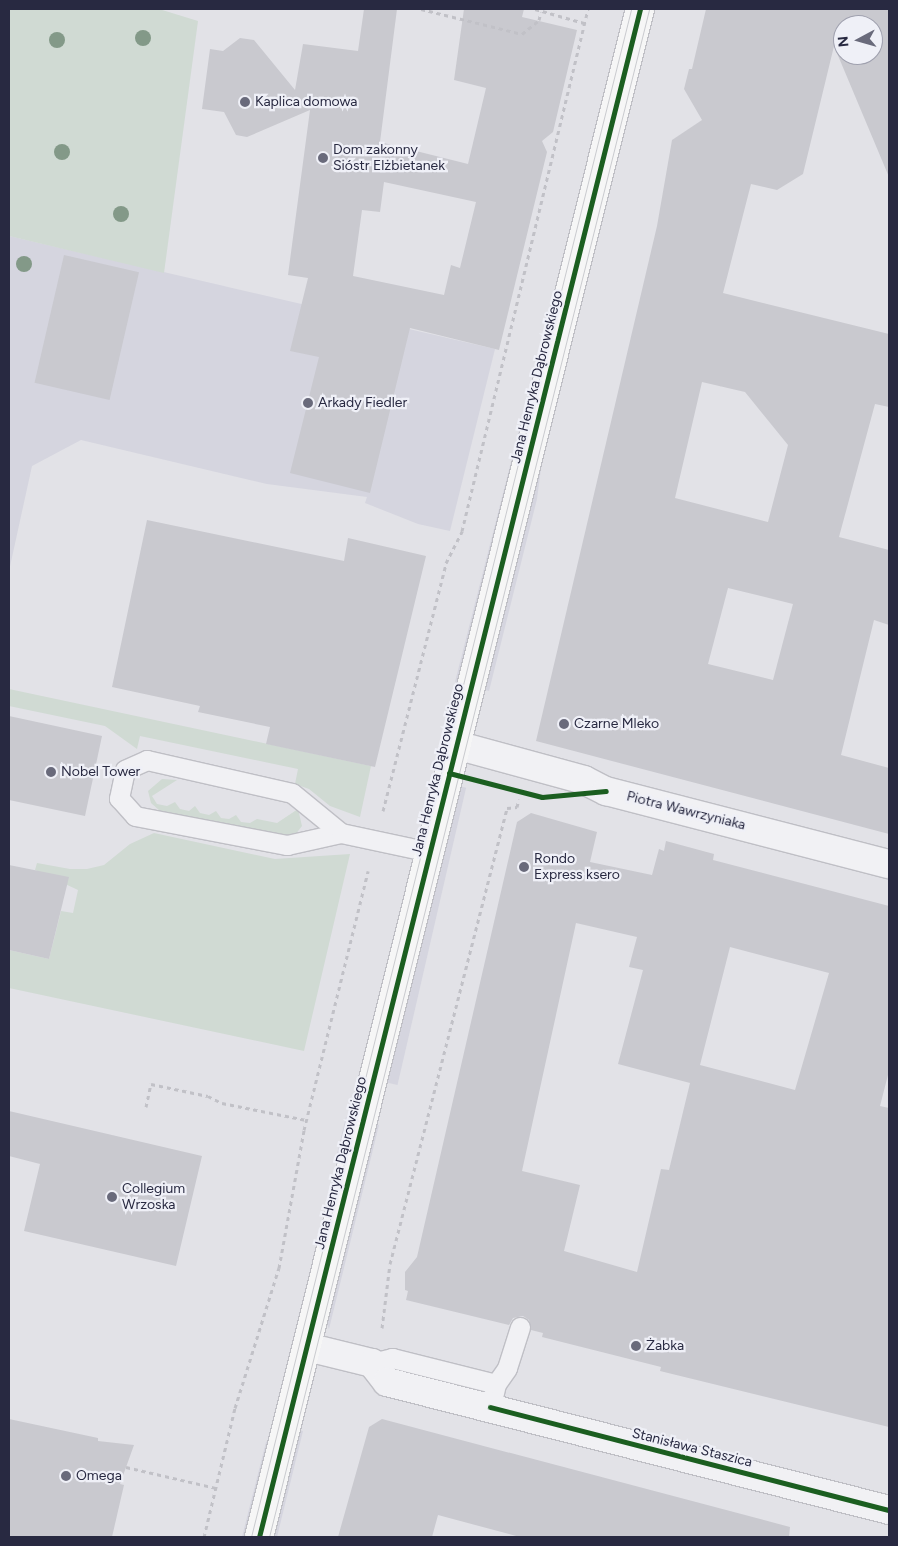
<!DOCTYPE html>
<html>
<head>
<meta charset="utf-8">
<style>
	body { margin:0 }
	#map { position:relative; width:898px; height:1546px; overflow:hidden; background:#e2e2e7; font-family:Figtree,sans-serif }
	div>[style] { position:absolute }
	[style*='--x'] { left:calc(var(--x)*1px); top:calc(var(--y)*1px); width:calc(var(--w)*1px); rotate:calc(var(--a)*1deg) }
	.built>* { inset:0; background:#d5d5df; transform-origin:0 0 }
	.green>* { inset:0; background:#d0dad3 }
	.building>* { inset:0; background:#c9c9cf; transform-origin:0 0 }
	.path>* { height:3px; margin-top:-1.5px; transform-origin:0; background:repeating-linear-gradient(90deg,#c1c1c7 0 4px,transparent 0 8px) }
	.roads { filter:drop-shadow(1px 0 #bfbfc5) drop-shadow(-1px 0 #bfbfc5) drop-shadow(0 1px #bfbfc5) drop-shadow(0 -1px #bfbfc5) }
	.lane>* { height:19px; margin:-9.5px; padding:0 9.5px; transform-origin:9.5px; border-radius:9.5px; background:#f1f1f4 }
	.street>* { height:28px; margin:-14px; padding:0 14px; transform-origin:14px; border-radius:14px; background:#f1f1f4 }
	.secondary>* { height:28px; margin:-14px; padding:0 14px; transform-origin:14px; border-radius:14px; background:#f6f6f6 }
	.tram>* { height:1px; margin:-0.5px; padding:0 0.5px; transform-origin:0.5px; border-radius:0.5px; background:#cacbcf }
	.cycleway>* { height:5px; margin:-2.5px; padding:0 2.5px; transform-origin:2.5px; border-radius:2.5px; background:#1b5e20 }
	.trees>* { width:16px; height:16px; margin:-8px; border-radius:50%; background:#839988 }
	.dots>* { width:14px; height:14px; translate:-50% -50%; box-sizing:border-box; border:2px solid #eff0f7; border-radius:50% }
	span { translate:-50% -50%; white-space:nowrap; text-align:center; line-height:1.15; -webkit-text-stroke:4.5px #eff0f7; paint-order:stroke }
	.poi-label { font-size:14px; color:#282941 }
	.left { translate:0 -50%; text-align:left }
	.street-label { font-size:14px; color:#282941 }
	.frame { position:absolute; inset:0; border:10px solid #282941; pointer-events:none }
	.north { position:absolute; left:833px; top:15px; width:50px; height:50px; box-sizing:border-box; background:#eff0f7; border:1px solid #9fa0ae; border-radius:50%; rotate:264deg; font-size:14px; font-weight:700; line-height:20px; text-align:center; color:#282941 }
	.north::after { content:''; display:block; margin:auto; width:18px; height:22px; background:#696a7b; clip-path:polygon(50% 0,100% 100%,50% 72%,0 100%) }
</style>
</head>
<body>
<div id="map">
	<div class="built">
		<div style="clip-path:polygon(9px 236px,495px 349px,450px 531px,418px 524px,365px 503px,367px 497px,267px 484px,81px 440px,32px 466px,9px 571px)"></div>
		<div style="clip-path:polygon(540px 369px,553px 377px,537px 499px,489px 691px,455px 682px,530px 387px)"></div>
		<div style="left:432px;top:780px;width:35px;height:305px;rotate:13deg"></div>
		<div style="clip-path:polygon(346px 1117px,379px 1125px,329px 1329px,325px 1320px,344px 1198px,337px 1154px)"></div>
		<div style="clip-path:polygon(286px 1427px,303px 1431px,277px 1537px,242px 1537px,266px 1442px)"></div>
	</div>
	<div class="green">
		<div style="clip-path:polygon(9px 9px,159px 9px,198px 21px,164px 273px,9px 236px)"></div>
		<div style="clip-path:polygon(9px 689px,371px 766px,360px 817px,330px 806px,309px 789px,295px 784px,298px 769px,140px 736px,137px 749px,105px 726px,9px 706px)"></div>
		<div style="clip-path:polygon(162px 779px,177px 780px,152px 796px,157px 804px,167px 806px,175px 802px,180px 809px,189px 811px,195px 806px,200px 813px,209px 815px,216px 811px,221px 818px,229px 819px,236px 815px,241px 822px,250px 823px,257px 819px,277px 823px,298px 809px,302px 826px,295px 835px,282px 837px,160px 811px,151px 803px,148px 791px)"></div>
		<div style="clip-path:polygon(154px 833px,275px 859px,350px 854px,304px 1051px,9px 988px,9px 950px,49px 959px,61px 911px,73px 913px,78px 890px,35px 870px,37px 863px,70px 869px,87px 869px,104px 865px,130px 844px)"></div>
	</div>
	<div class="building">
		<div style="clip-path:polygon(evenodd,364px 9px,397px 9px,380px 142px,468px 164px,486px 88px,454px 80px,464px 9px,524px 9px,522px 17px,577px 30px,553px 132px,542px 141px,547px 152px,499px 350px,410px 328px,370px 493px,290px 473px,319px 357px,290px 351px,308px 278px,288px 275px,310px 110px,247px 137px,236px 135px,224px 112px,202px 109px,210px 49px,223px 51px,240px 38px,254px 40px,295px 90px,303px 44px,358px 51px,364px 9px,384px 182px,476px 202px,460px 268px,451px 265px,444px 295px,353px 276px,362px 210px,380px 212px,384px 182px)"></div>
		<div style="clip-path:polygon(evenodd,706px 9px,889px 9px,889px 177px,834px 46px,803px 174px,777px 190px,751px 184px,723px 293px,889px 334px,889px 407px,875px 404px,839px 537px,889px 550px,889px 625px,874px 620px,841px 755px,889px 768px,889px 834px,536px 741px,657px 226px,672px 140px,702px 120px,684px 89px,689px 69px,692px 69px,706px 9px,843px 25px,873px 25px,873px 55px,843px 55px,843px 25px,706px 9px,702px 382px,745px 392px,788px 445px,768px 522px,675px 498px,702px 382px,706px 9px,728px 588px,793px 604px,773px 680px,708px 664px,728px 588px)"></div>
		<div style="left:64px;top:255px;width:77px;height:131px;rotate:13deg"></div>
		<div style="clip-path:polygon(147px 520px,344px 561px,348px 538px,426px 556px,375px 767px,266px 744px,270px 727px,198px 712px,200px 706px,112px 687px)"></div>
		<div style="clip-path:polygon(9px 716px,102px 736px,85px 816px,9px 800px)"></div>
		<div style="clip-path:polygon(evenodd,531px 813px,597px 832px,590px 862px,652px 875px,659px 849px,664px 851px,666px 841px,714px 854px,713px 860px,889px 906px,889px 1071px,880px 1106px,889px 1108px,889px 1427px,660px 1371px,661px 1367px,542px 1337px,543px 1333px,531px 1330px,529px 1320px,523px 1316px,513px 1318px,509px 1325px,406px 1300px,408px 1291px,405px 1290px,405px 1272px,417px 1257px,517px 822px,531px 813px,576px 923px,637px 937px,629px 967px,643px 970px,618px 1064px,690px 1083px,669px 1170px,661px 1169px,637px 1272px,564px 1251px,580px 1185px,522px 1171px,576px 923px,531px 813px,730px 947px,829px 973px,795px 1090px,700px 1065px,730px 947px)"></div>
		<div style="clip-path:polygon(9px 865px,69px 877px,49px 959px,9px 950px)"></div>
		<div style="clip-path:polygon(9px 1111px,202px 1156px,176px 1266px,24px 1231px,40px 1164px,9px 1156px)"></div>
		<div style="clip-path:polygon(9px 1419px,98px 1438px,98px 1441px,134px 1445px,120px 1484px,124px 1485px,112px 1537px,9px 1537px)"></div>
		<div style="clip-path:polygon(382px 1419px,790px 1527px,789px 1537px,520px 1537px,438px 1515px,432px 1537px,338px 1537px,369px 1427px)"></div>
	</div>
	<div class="path">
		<div style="--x:421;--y:9;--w:104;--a:13.9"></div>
		<div style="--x:522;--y:34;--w:22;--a:-39"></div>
		<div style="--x:539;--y:20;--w:8;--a:-76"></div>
		<div style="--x:535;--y:9;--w:51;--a:15.9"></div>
		<div style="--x:383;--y:811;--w:256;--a:-75.7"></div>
		<div style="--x:446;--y:563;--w:36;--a:-63"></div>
		<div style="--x:462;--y:531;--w:537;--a:-76.43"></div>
		<div style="--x:146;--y:1107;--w:24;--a:-78"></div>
		<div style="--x:151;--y:1084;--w:58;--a:11.9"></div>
		<div style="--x:208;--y:1096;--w:16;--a:27"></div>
		<div style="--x:222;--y:1103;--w:86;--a:11.4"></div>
		<div style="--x:382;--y:1328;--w:64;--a:-82.9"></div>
		<div style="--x:390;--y:1264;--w:471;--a:-75.6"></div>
		<div style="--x:507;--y:808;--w:10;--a:-6"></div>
		<div style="--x:517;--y:807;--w:8;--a:-76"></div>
		<div style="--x:126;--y:1467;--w:92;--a:13.1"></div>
		<div style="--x:204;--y:1537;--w:133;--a:-76.5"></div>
		<div style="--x:235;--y:1408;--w:147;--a:-72.6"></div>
		<div style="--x:279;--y:1268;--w:140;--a:-79.7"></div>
		<div style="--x:304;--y:1130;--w:267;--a:-76.1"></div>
	</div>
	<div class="roads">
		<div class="lane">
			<div style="--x:341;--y:833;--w:63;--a:-140.8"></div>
			<div style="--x:292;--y:793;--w:149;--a:-167.2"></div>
			<div style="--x:147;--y:760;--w:24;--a:156"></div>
			<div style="--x:125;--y:770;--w:29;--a:102"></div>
			<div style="--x:119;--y:798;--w:24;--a:48"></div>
			<div style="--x:135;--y:816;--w:155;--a:10.8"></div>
			<div style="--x:287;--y:845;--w:55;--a:-12.5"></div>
			<div style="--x:341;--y:833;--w:91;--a:12.1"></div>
			<div style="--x:372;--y:1363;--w:21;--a:-14"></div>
			<div style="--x:392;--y:1358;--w:107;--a:14"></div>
			<div style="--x:493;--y:1397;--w:13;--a:-77"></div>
			<div style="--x:496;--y:1384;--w:19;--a:-55"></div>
			<div style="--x:507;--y:1368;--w:43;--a:-72.4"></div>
		</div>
		<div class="street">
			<div style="--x:456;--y:745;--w:133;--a:15.3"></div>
			<div style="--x:584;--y:780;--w:25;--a:27"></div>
			<div style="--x:606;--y:791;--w:292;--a:14.5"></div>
			<div style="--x:307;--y:1347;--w:67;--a:13.8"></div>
			<div style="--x:372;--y:1363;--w:24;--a:52"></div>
			<div style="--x:387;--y:1382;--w:518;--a:14.3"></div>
		</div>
		<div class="secondary">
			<div style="--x:259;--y:1537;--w:1575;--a:-76"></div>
		</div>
	</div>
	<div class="tram">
		<div style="--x:251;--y:1537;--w:1575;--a:-76.03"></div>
		<div style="--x:269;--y:1537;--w:1575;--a:-76.03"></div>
	</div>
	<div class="cycleway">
		<div style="--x:449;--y:773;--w:96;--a:14.5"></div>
		<div style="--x:542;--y:797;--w:64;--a:-5.4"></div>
		<div style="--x:490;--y:1407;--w:412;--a:14.5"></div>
		<div style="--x:259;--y:1537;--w:1575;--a:-76"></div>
	</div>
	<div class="trees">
		<div style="left:143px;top:38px"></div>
		<div style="left:57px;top:40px"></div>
		<div style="left:62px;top:152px"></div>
		<div style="left:121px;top:214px"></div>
		<div style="left:24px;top:264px"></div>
	</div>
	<div class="dots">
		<div style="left:245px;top:102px;background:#696a7b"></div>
		<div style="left:323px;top:158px;background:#696a7b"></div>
		<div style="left:308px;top:403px;background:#696a7b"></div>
		<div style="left:564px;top:724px;background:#696a7b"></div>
		<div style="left:51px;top:772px;background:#696a7b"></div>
		<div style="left:524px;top:867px;background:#696a7b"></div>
		<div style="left:112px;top:1197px;background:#696a7b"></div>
		<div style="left:636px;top:1346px;background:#696a7b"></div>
		<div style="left:66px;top:1476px;background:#696a7b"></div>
	</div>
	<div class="poi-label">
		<span class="left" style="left:255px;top:102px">Kaplica domowa</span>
		<span class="left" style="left:333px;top:158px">Dom zakonny<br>Sióstr Elżbietanek</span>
		<span class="left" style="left:318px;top:403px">Arkady Fiedler</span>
		<span class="left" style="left:574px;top:724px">Czarne Mleko</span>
		<span class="left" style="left:61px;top:772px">Nobel Tower</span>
		<span class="left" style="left:534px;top:867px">Rondo<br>Express ksero</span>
		<span class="left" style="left:122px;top:1197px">Collegium<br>Wrzoska</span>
		<span class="left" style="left:646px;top:1346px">Żabka</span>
		<span class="left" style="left:76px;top:1476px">Omega</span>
	</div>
	<div class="street-label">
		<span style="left:537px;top:377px;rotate:-76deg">Jana Henryka Dąbrowskiego</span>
		<span style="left:438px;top:770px;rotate:-76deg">Jana Henryka Dąbrowskiego</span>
		<span style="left:686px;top:811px;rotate:14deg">Piotra Wawrzyniaka</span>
		<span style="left:341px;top:1163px;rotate:-76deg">Jana Henryka Dąbrowskiego</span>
		<span style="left:692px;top:1448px;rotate:14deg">Stanisława Staszica</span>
	</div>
	<div class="frame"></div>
	<div class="north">N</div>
</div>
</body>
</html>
